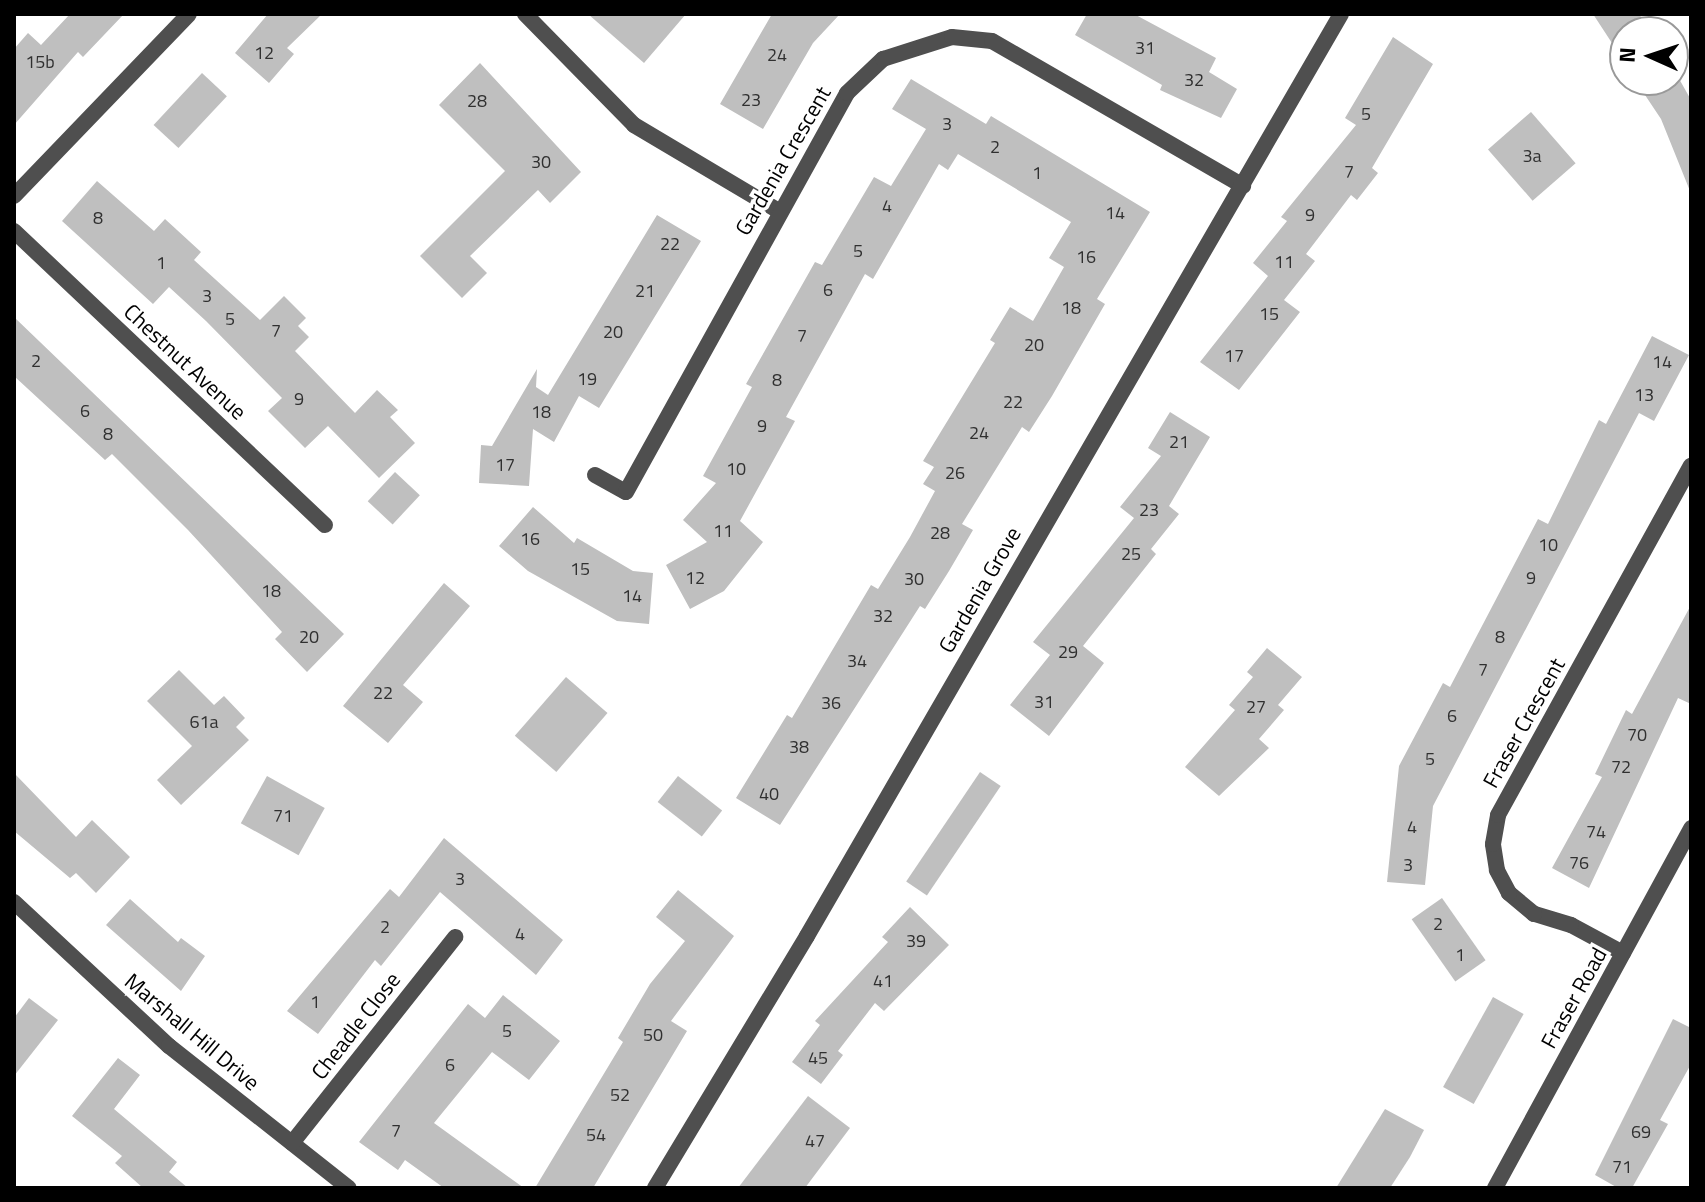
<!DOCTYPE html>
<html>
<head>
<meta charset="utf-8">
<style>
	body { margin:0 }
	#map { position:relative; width:1705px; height:1202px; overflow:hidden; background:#fff; font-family:"Titillium Web",sans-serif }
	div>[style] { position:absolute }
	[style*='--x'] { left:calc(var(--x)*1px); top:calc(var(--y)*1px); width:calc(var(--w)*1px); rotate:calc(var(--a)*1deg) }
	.building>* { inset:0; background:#bfbfbf; transform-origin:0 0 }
	.minor>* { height:16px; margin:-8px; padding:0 8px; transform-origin:8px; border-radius:8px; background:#4f4f4f }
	span { translate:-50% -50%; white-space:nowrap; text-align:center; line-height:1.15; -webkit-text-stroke:7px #fff; paint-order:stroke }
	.number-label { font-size:18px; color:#303030 }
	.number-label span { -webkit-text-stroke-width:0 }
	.street-label { font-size:22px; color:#000 }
	.frame { position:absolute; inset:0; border:16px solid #000; pointer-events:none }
	.north { position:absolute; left:1609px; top:16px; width:80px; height:80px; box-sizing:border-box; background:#fff; border:2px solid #999; border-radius:50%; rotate:273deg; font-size:22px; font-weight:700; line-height:32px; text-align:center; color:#000 }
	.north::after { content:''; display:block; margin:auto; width:28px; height:36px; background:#000; clip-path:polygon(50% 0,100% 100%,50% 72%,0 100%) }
</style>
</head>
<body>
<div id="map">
	<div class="building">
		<div style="clip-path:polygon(70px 14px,124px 14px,83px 57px,78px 52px,14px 125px,14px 49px,28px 33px,41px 45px)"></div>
		<div style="clip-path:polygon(268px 14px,322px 14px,287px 48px,294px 54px,269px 83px,235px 53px)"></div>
		<div style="clip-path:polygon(588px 14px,686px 14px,644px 63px)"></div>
		<div style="clip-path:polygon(772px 14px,840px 14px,813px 43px,763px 129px,720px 104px)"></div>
		<div style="clip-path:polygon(1087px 14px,1134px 14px,1216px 58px,1209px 72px,1237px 89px,1221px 118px,1160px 90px,1162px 85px,1075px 35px)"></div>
		<div style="clip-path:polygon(1593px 14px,1639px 14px,1651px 32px,1625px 32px,1625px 63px)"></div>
		<div style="clip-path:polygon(1393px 37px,1433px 64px,1372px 168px,1378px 173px,1357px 200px,1351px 195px,1306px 254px,1315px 261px,1284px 300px,1300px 312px,1239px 390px,1200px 362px,1268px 276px,1253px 263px,1287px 221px,1281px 217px,1356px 125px,1345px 118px)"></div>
		<div style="clip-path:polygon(480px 63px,581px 172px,550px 203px,538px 190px,470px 256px,487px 273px,462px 298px,420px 256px,505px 171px,439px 105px)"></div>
		<div style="clip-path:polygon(1673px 68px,1691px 100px,1690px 191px,1661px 119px,1635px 80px,1673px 80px)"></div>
		<div style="left:202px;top:73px;width:34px;height:71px;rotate:43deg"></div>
		<div style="clip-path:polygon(911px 79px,986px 124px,991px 116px,1150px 212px,1097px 299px,1105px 304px,1052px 396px,1029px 432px,1022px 427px,962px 524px,973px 530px,949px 571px,925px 609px,920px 606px,780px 825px,736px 798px,787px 715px,792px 718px,871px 585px,878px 589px,910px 537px,935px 491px,923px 484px,934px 467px,923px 461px,995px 343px,990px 340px,1010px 307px,1033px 321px,1064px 267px,1049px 258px,1071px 222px,958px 154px,948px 170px,939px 164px,873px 279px,865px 274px,786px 417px,795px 421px,740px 521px,763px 542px,724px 591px,690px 609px,666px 565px,707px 542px,683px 520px,716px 483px,703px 476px,752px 387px,746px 384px,815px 262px,822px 265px,874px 177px,891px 186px,926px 129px,892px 109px)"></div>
		<div style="left:1531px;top:112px;width:68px;height:57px;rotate:49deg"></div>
		<div style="clip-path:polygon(97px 181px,154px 231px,165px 219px,201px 252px,194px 260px,260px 320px,284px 296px,306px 318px,298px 326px,309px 337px,295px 351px,355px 413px,377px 390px,398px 410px,390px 417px,415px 443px,379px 478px,328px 426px,305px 448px,268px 411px,282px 398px,206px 321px,169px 287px,153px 304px,62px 221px)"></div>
		<div style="clip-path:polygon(657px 215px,701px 241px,599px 408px,579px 396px,554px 442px,533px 429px,529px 486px,479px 483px,481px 445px,492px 446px,537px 369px,536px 387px,548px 395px)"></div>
		<div style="clip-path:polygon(14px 317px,344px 634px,307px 672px,275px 639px,282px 632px,188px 530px,112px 454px,105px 460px,14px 376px)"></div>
		<div style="clip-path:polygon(1652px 336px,1689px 355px,1654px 421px,1639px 413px,1433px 806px,1425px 885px,1387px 882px,1399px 766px,1443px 683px,1450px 687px,1538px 519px,1548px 524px,1599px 420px,1606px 424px)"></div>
		<div style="clip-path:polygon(1170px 412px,1210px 437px,1169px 506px,1179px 514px,1151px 549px,1156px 554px,1083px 646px,1104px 663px,1049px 736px,1010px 705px,1050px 655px,1033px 642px,1134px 518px,1120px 507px,1161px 456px,1148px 448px)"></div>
		<div style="left:395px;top:472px;width:34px;height:40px;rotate:43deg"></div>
		<div style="clip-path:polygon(533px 507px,574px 543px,577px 538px,633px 571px,653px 573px,649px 624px,617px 621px,528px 571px,499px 546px)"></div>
		<div style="clip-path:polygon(444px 583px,470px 606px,403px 685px,423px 702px,388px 743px,343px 706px)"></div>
		<div style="clip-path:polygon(1691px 605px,1691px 704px,1678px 698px,1589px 888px,1552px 868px,1602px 777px,1595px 774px,1626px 710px,1632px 714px)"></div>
		<div style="clip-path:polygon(1267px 648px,1302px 677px,1278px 705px,1284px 710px,1259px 739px,1269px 748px,1219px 796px,1185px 767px,1235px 710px,1229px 705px,1253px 677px,1247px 672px)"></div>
		<div style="clip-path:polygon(179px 670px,214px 705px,224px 696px,245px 718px,236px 727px,249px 740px,181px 805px,157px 780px,192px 746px,147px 701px)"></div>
		<div style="left:566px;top:677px;width:55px;height:78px;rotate:41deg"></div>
		<div style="left:980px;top:772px;width:25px;height:132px;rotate:34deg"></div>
		<div style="clip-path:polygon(14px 773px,76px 837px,92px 820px,130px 857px,96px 893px,76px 873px,70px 878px,14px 831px)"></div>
		<div style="left:267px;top:776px;width:66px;height:54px;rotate:29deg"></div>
		<div style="left:678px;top:776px;width:56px;height:33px;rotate:38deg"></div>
		<div style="clip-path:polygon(444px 838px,563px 940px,536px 975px,440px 892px,381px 966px,375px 960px,318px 1034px,287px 1011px,390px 889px,399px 897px)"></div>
		<div style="clip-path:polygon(678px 890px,734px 936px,671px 1021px,687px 1031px,593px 1188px,535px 1188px,623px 1042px,618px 1038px,650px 984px,685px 941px,656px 917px)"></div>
		<div style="left:1442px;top:898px;width:76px;height:37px;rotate:55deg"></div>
		<div style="clip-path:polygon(130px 899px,178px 942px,181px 938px,205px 956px,181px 991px,106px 925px)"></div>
		<div style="clip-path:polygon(910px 907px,949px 945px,884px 1011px,875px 1003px,838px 1051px,843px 1055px,821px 1084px,792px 1062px,820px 1025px,815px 1021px,888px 942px,882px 937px)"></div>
		<div style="clip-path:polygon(503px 995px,560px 1041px,529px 1080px,492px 1052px,434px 1123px,524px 1188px,444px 1188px,405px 1160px,398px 1170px,359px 1142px,468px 1004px,485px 1018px)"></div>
		<div style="left:1493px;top:997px;width:35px;height:103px;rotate:29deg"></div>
		<div style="clip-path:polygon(29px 998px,58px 1020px,14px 1076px,14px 1018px)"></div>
		<div style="clip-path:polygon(1673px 1019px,1691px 1028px,1691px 1064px,1660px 1120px,1668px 1124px,1632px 1188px,1618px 1188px,1595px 1175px)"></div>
		<div style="clip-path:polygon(118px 1058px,140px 1075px,114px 1109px,177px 1162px,169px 1172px,188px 1188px,143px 1188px,115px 1163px,122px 1156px,72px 1116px)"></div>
		<div style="clip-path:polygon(808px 1096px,850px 1128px,805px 1188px,738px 1188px)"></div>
		<div style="clip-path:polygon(1385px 1109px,1424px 1130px,1410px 1157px,1390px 1188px,1336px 1188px)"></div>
	</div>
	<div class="minor">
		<div style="--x:525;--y:14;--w:156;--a:45.5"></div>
		<div style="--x:634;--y:125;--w:169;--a:30.7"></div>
		<div style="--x:14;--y:196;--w:252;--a:-46.1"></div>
		<div style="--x:14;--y:231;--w:428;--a:43.4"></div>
		<div style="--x:595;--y:475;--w:35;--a:29"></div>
		<div style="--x:626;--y:492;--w:456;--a:-61"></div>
		<div style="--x:847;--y:93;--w:50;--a:-43.4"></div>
		<div style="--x:883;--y:59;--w:72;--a:-17.7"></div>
		<div style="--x:952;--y:37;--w:40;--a:5.7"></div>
		<div style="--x:992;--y:41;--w:290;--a:30"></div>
		<div style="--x:14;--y:902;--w:212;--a:42.9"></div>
		<div style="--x:169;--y:1046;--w:229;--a:38.3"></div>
		<div style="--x:1623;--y:953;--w:59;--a:-151.7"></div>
		<div style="--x:1571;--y:925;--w:39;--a:-163"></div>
		<div style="--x:1534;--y:914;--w:33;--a:-140"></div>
		<div style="--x:1509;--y:893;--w:26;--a:-118"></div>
		<div style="--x:1497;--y:870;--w:26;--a:-99"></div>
		<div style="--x:1493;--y:844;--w:29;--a:-80"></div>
		<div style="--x:1498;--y:815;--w:399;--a:-61.1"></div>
		<div style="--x:292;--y:1143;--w:263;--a:-51.6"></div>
		<div style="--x:655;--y:1188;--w:294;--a:-58.9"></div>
		<div style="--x:807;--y:936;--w:1065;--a:-59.92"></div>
		<div style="--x:1495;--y:1188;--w:410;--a:-61.4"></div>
	</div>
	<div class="number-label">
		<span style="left:1145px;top:48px">31</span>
		<span style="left:264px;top:53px">12</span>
		<span style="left:777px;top:55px">24</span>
		<span style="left:40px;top:62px">15b</span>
		<span style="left:1194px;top:80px">32</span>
		<span style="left:751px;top:100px">23</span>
		<span style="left:477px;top:101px">28</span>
		<span style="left:1366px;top:114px">5</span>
		<span style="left:947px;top:124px">3</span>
		<span style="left:995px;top:147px">2</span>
		<span style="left:1532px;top:156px">3a</span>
		<span style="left:541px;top:162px">30</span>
		<span style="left:1349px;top:172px">7</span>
		<span style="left:1037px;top:173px">1</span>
		<span style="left:887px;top:206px">4</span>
		<span style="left:1115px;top:213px">14</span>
		<span style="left:1310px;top:215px">9</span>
		<span style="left:98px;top:218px">8</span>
		<span style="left:670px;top:244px">22</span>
		<span style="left:858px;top:251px">5</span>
		<span style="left:1086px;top:257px">16</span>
		<span style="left:1284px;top:262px">11</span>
		<span style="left:161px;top:263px">1</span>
		<span style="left:828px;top:290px">6</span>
		<span style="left:645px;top:291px">21</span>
		<span style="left:207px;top:296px">3</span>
		<span style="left:1071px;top:308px">18</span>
		<span style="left:1269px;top:314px">15</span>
		<span style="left:230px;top:319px">5</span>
		<span style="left:276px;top:331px">7</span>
		<span style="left:613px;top:332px">20</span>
		<span style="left:802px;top:336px">7</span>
		<span style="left:1034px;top:345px">20</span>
		<span style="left:1234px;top:356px">17</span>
		<span style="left:36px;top:361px">2</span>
		<span style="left:1662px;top:362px">14</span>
		<span style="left:587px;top:379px">19</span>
		<span style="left:777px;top:380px">8</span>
		<span style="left:1644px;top:395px">13</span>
		<span style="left:299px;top:399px">9</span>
		<span style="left:1013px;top:402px">22</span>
		<span style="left:85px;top:411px">6</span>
		<span style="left:541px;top:412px">18</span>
		<span style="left:762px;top:426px">9</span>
		<span style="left:979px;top:433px">24</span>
		<span style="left:108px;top:434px">8</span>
		<span style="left:1179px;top:442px">21</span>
		<span style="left:505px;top:465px">17</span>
		<span style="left:736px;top:469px">10</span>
		<span style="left:955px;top:473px">26</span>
		<span style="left:1149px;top:510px">23</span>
		<span style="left:723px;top:531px">11</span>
		<span style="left:940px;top:533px">28</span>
		<span style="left:530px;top:539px">16</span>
		<span style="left:1548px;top:545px">10</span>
		<span style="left:1131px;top:554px">25</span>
		<span style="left:580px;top:569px">15</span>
		<span style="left:695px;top:578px">12</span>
		<span style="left:1531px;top:578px">9</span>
		<span style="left:914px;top:579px">30</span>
		<span style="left:271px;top:591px">18</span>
		<span style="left:632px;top:596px">14</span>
		<span style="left:883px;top:616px">32</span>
		<span style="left:309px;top:637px">20</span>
		<span style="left:1500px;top:637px">8</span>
		<span style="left:1068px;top:652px">29</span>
		<span style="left:857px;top:661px">34</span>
		<span style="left:1483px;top:670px">7</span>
		<span style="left:383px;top:693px">22</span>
		<span style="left:1044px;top:702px">31</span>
		<span style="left:831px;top:703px">36</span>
		<span style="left:1256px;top:707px">27</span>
		<span style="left:1452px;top:716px">6</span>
		<span style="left:204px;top:722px">61a</span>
		<span style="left:1637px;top:735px">70</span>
		<span style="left:799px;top:747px">38</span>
		<span style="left:1430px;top:759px">5</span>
		<span style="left:1621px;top:767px">72</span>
		<span style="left:769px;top:794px">40</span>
		<span style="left:283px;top:816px">71</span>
		<span style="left:1412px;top:827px">4</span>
		<span style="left:1596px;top:832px">74</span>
		<span style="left:1579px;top:863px">76</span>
		<span style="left:1408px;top:865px">3</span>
		<span style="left:460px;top:879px">3</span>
		<span style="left:1438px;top:924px">2</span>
		<span style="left:385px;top:927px">2</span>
		<span style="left:520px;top:934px">4</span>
		<span style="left:916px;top:941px">39</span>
		<span style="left:1460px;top:955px">1</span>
		<span style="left:883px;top:981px">41</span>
		<span style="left:315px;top:1002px">1</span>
		<span style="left:507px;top:1031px">5</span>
		<span style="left:653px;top:1035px">50</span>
		<span style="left:818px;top:1058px">45</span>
		<span style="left:450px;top:1065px">6</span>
		<span style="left:620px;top:1095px">52</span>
		<span style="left:396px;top:1131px">7</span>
		<span style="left:1641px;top:1132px">69</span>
		<span style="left:596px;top:1135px">54</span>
		<span style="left:815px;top:1141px">47</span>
		<span style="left:1622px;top:1167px">71</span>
	</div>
	<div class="street-label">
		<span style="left:783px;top:161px;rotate:-60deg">Gardenia Crescent</span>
		<span style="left:185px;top:362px;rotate:43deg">Chestnut Avenue</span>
		<span style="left:980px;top:590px;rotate:-60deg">Gardenia Grove</span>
		<span style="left:1524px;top:723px;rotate:-61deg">Fraser Crescent</span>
		<span style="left:1574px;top:998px;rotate:-61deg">Fraser Road</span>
		<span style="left:356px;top:1026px;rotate:-52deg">Cheadle Close</span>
		<span style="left:192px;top:1032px;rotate:40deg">Marshall Hill Drive</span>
	</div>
	<div class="frame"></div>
	<div class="north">N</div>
</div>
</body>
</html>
